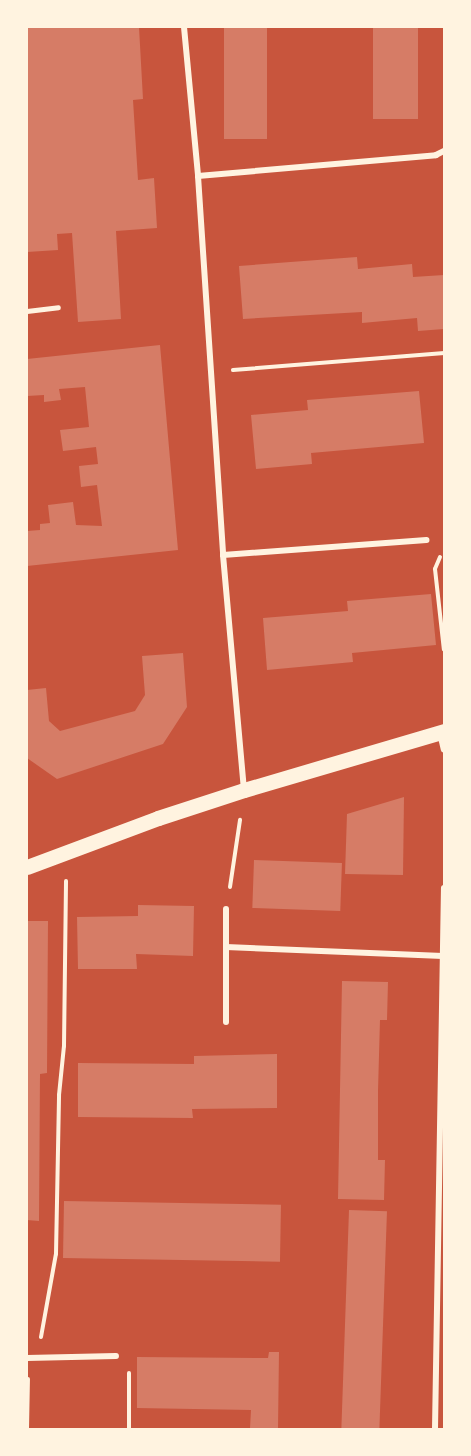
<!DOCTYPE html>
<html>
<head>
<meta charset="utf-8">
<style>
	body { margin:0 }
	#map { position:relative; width:471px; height:1456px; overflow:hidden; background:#c8553d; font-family:Commissioner,sans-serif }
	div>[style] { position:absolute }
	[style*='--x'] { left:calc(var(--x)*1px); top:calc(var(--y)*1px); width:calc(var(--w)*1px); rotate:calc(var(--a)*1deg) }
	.building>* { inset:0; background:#d67c66; transform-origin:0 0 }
	.path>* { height:4px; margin:-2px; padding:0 2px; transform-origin:2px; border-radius:2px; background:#fff3e0 }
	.service>* { height:4.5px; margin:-2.25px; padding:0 2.25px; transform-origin:2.25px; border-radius:2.25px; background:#fff3e0 }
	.minor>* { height:6px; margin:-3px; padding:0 3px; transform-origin:3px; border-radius:3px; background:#fff3e0 }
	.primary>* { height:15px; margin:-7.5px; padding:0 7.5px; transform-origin:7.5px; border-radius:7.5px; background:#fff3e0 }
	span { translate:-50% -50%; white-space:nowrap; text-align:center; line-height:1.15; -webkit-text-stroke:6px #fff3e0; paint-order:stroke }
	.frame { position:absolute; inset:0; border:28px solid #fff3e0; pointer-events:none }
</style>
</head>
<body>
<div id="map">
	<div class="building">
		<div style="clip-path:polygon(27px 27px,139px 27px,143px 99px,133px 100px,138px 180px,154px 178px,157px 228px,116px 231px,121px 319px,78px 322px,72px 233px,57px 234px,58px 250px,27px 252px)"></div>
		<div style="left:224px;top:27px;width:43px;height:112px"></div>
		<div style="left:373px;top:27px;width:45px;height:92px"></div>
		<div style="clip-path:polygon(357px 257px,358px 269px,412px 264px,413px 277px,444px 275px,444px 329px,418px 331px,417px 318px,362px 323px,362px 312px,243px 319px,239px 266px)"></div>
		<div style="clip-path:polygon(160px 345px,178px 550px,27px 566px,27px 531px,40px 530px,40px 524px,50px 523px,48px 505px,73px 502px,76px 525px,102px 526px,97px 485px,81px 487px,79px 466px,98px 464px,96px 447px,63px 451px,60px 430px,89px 427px,85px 387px,59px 389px,61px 400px,44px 402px,44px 395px,27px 396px,27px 359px)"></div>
		<div style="clip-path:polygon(419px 391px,424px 443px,311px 453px,312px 464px,256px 469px,251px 415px,308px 410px,307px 400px)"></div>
		<div style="clip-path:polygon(431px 594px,436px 645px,352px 653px,353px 662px,267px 670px,263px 618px,348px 611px,347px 601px)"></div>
		<div style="clip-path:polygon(183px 653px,187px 707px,163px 744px,57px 779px,27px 758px,27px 690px,46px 688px,49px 721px,60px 731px,135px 711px,145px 695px,142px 656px)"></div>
		<div style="clip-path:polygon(404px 797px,403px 875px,345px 874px,347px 814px)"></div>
		<div style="left:254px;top:860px;width:88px;height:48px;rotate:2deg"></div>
		<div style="clip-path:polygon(138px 905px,194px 906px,193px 956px,136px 954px,137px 969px,78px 969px,77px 917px,138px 916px)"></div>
		<div style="clip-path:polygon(27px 921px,48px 921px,47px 1073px,40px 1074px,39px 1221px,27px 1220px)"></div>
		<div style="clip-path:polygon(342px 981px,388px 982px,387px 1020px,380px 1020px,378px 1091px,378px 1160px,385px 1160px,384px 1200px,338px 1199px)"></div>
		<div style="clip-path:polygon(277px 1054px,277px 1108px,192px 1109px,193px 1118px,78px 1117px,78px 1063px,194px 1064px,194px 1056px)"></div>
		<div style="left:64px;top:1201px;width:217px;height:57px;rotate:1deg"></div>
		<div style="left:349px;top:1210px;width:38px;height:219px;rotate:2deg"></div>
		<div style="clip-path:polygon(269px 1352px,279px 1352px,278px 1428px,250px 1428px,251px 1410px,137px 1408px,137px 1357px,268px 1358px)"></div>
	</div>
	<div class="path">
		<div style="--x:233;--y:370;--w:212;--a:-4.6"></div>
		<div style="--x:440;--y:557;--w:13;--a:113"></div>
		<div style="--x:435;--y:569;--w:81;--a:83.7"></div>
		<div style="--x:230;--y:887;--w:68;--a:-81.5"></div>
		<div style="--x:41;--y:1337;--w:84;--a:-79.8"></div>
		<div style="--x:56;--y:1254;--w:159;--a:-88.9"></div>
		<div style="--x:59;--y:1095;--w:49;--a:-84.2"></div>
		<div style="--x:64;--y:1046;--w:165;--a:-89.3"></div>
		<div style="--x:27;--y:1429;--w:50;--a:-88.9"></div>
		<div style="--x:129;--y:1429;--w:56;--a:-90"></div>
	</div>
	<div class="service">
		<div style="--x:27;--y:311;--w:31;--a:-7"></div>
	</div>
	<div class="minor">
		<div style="--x:184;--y:27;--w:150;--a:84.6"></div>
		<div style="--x:198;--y:176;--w:380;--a:86.2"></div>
		<div style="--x:223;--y:555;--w:235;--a:84.9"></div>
		<div style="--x:198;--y:176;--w:239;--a:-5"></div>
		<div style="--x:436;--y:155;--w:9;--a:-27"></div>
		<div style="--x:223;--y:555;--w:204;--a:-4.2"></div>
		<div style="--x:440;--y:733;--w:17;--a:77"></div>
		<div style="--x:226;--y:947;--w:217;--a:2.4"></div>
		<div style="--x:226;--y:1022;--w:113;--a:-90"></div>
		<div style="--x:27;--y:1358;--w:89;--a:-1.3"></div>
		<div style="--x:435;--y:1429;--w:541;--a:-89.05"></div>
	</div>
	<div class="primary">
		<div style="--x:27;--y:867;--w:140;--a:-20.5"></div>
		<div style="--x:158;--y:818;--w:90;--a:-18"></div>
		<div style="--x:244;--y:790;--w:209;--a:-16.4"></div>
	</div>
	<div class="frame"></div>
</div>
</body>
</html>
